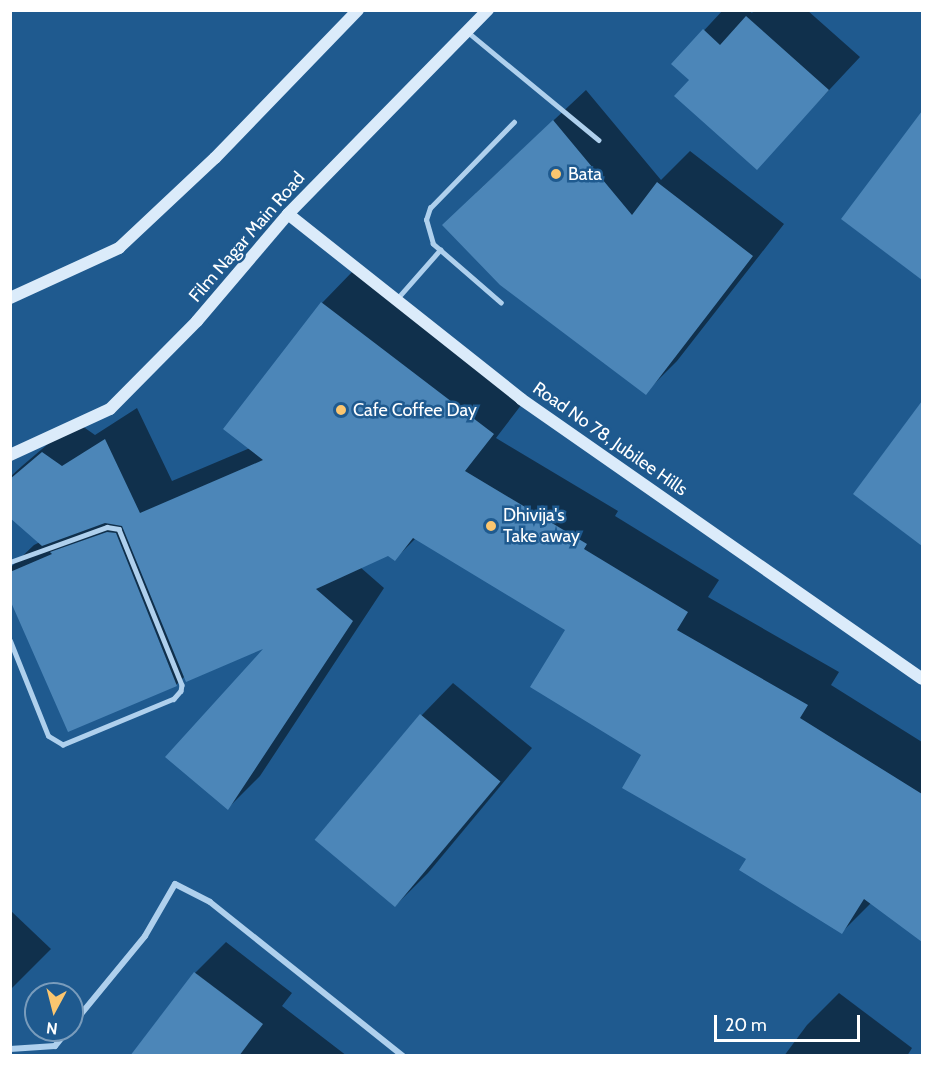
<!DOCTYPE html>
<html>
<head>
<meta charset="utf-8">
<style>
	body { margin:0 }
	#map { position:relative; width:933px; height:1066px; overflow:hidden; background:#1f5a8f; font-family:Cabin,sans-serif }
	div>[style] { position:absolute }
	[style*='--x'] { left:calc(var(--x)*1px); top:calc(var(--y)*1px); width:calc(var(--w)*1px); rotate:calc(var(--a)*1deg) }
	.shadow>* { inset:0; background:#0007 }
	.building>* { inset:0; background:#4c86b8; transform-origin:0 0 }
	.service>* { height:4.5px; margin:-2.25px; padding:0 2.25px; transform-origin:2.25px; border-radius:2.25px; background:#afd0ed }
	.minor>* { height:6px; margin:-3px; padding:0 3px; transform-origin:3px; border-radius:3px; background:#afd0ed }
	.secondary>* { height:12px; margin:-6px; padding:0 6px; transform-origin:6px; border-radius:6px; background:#dbebfa }
	.dots>* { width:16px; height:16px; translate:-50% -50%; box-sizing:border-box; border:3px solid #1f5a8f; border-radius:50% }
	span { translate:-50% -50%; white-space:nowrap; text-align:center; line-height:1.15; -webkit-text-stroke:5px #1f5a8f; paint-order:stroke }
	.poi-label { font-size:18px; color:#fff }
	.left { translate:0 -50%; text-align:left }
	.street-label { font-size:18px; color:#fff }
	.frame { position:absolute; inset:0; border:12px solid #fff; pointer-events:none }
	.north { position:absolute; left:24px; top:982px; width:60px; height:60px; box-sizing:border-box; background:#1f5a8f; border:2px solid #799cbc; border-radius:50%; rotate:187deg; font-size:16px; font-weight:700; line-height:24px; text-align:center; color:#fff }
	.north::after { content:''; display:block; margin:auto; width:21px; height:27px; background:#fbc66f; clip-path:polygon(50% 0,100% 100%,50% 72%,0 100%) }
	.scale { position:absolute; left:714px; top:1015px; width:146px; height:27px; box-sizing:border-box; border:3px solid #fff; border-top:0; padding-left:8px; font-size:18px; line-height:21px; white-space:nowrap; color:#fff; -webkit-text-stroke:4px #1f5a8f; paint-order:stroke }
</style>
</head>
<body>
<div id="map">
	<div class="shadow">
		<div style="clip-path:polygon(723px 10px,749px 10px,752px 13px,754px 10px,807px 10px,860px 57px,757px 167px,691px 80px,673px 64px)"></div>
		<div style="clip-path:polygon(586px 90px,661px 180px,690px 151px,784px 224px,677px 361px,645px 393px,476px 193px)"></div>
		<div style="clip-path:polygon(922px 114px,922px 278px,843px 219px)"></div>
		<div style="clip-path:polygon(354px 270px,525px 400px,496px 438px,618px 511px,615px 516px,719px 580px,708px 597px,839px 672px,831px 685px,922px 742px,922px 940px,872px 902px,842px 932px,748px 859px,643px 754px,567px 629px,416px 538px,395px 559px,388px 554px,360px 567px,384px 588px,260px 776px,228px 808px,269px 645px,185px 676px,176px 685px,10px 597px,10px 568px,34px 545px,40px 542px,10px 516px,10px 477px,22px 466px,75px 421px,95px 435px,137px 408px,172px 481px,250px 448px,322px 303px)"></div>
		<div style="clip-path:polygon(922px 404px,922px 544px,855px 493px)"></div>
		<div style="clip-path:polygon(453px 683px,532px 748px,428px 873px,396px 905px,317px 840px,422px 715px)"></div>
		<div style="clip-path:polygon(10px 910px,51px 949px,10px 990px)"></div>
		<div style="clip-path:polygon(226px 942px,292px 993px,282px 1006px,347px 1056px,132px 1056px,195px 973px)"></div>
		<div style="clip-path:polygon(839px 993px,912px 1048px,907px 1056px,784px 1056px,807px 1025px)"></div>
	</div>
	<div class="building">
		<div style="clip-path:polygon(746px 16px,829px 90px,757px 170px,674px 96px,689px 80px,671px 64px,703px 29px,720px 45px)"></div>
		<div style="clip-path:polygon(922px 111px,922px 280px,841px 219px)"></div>
		<div style="clip-path:polygon(553px 120px,632px 215px,657px 182px,753px 256px,646px 395px,500px 285px,442px 225px)"></div>
		<div style="clip-path:polygon(321px 302px,494px 434px,465px 471px,587px 544px,584px 549px,688px 612px,677px 630px,808px 705px,800px 718px,922px 794px,922px 942px,864px 899px,842px 934px,739px 870px,746px 859px,622px 788px,641px 755px,530px 687px,565px 630px,413px 538px,395px 561px,388px 556px,316px 589px,353px 621px,228px 810px,165px 757px,263px 649px,186px 682px,122px 526px,105px 523px,42px 546px,10px 518px,10px 479px,42px 452px,62px 466px,105px 439px,140px 513px,263px 460px,223px 429px)"></div>
		<div style="clip-path:polygon(922px 401px,922px 546px,853px 494px)"></div>
		<div style="clip-path:polygon(107px 532px,116px 533px,177px 686px,68px 732px,10px 600px,10px 572px,52px 554px,50px 552px)"></div>
		<div style="left:420px;top:714px;width:105px;height:164px;rotate:40deg"></div>
		<div style="clip-path:polygon(194px 972px,263px 1024px,239px 1056px,130px 1056px)"></div>
	</div>
	<div class="service">
		<div style="--x:469;--y:33;--w:168;--a:39.5"></div>
		<div style="--x:396;--y:300;--w:67;--a:-48.7"></div>
		<div style="--x:501;--y:303;--w:90;--a:-139.1"></div>
		<div style="--x:433;--y:244;--w:25;--a:-106"></div>
		<div style="--x:426;--y:220;--w:13;--a:-72"></div>
		<div style="--x:430;--y:208;--w:120;--a:-45.7"></div>
		<div style="--x:10;--y:562;--w:103;--a:-19.8"></div>
		<div style="--x:107;--y:527;--w:12;--a:9"></div>
		<div style="--x:119;--y:529;--w:168;--a:68"></div>
		<div style="--x:182;--y:685;--w:6;--a:99"></div>
		<div style="--x:181;--y:691;--w:11;--a:131"></div>
		<div style="--x:174;--y:699;--w:120;--a:157.5"></div>
		<div style="--x:63;--y:745;--w:17;--a:-149"></div>
		<div style="--x:48;--y:736;--w:102;--a:-111.8"></div>
	</div>
	<div class="minor">
		<div style="--x:72;--y:1025;--w:115;--a:-50.6"></div>
		<div style="--x:145;--y:936;--w:60;--a:-60"></div>
		<div style="--x:175;--y:884;--w:39;--a:27"></div>
		<div style="--x:210;--y:902;--w:247;--a:38.6"></div>
		<div style="--x:10;--y:1049;--w:45;--a:-3.8"></div>
		<div style="--x:55;--y:1046;--w:21;--a:-51"></div>
	</div>
	<div class="secondary">
		<div style="--x:288;--y:214;--w:298;--a:38.4"></div>
		<div style="--x:521;--y:399;--w:489;--a:34.9"></div>
		<div style="--x:10;--y:298;--w:120;--a:-24.6"></div>
		<div style="--x:119;--y:248;--w:132;--a:-43.2"></div>
		<div style="--x:215;--y:158;--w:206;--a:-46"></div>
		<div style="--x:10;--y:455;--w:110;--a:-24.7"></div>
		<div style="--x:110;--y:409;--w:124;--a:-45.3"></div>
		<div style="--x:197;--y:321;--w:140;--a:-49.6"></div>
		<div style="--x:288;--y:214;--w:286;--a:-45.6"></div>
	</div>
	<div class="dots">
		<div style="left:556px;top:174px;background:#fbc66f"></div>
		<div style="left:341px;top:410px;background:#fbc66f"></div>
		<div style="left:491px;top:526px;background:#fbc66f"></div>
	</div>
	<div class="poi-label">
		<span class="left" style="left:568px;top:174px">Bata</span>
		<span class="left" style="left:353px;top:410px">Cafe Coffee Day</span>
		<span class="left" style="left:503px;top:526px">Dhivija's<br>Take away</span>
	</div>
	<div class="street-label">
		<span style="left:247px;top:237px;rotate:-49deg">Film Nagar Main Road</span>
		<span style="left:610px;top:439px;rotate:35deg">Road No 78, Jubilee Hills</span>
	</div>
	<div class="frame"></div>
	<div class="north">N</div>
	<div class="scale">20 m</div>
</div>
</body>
</html>
